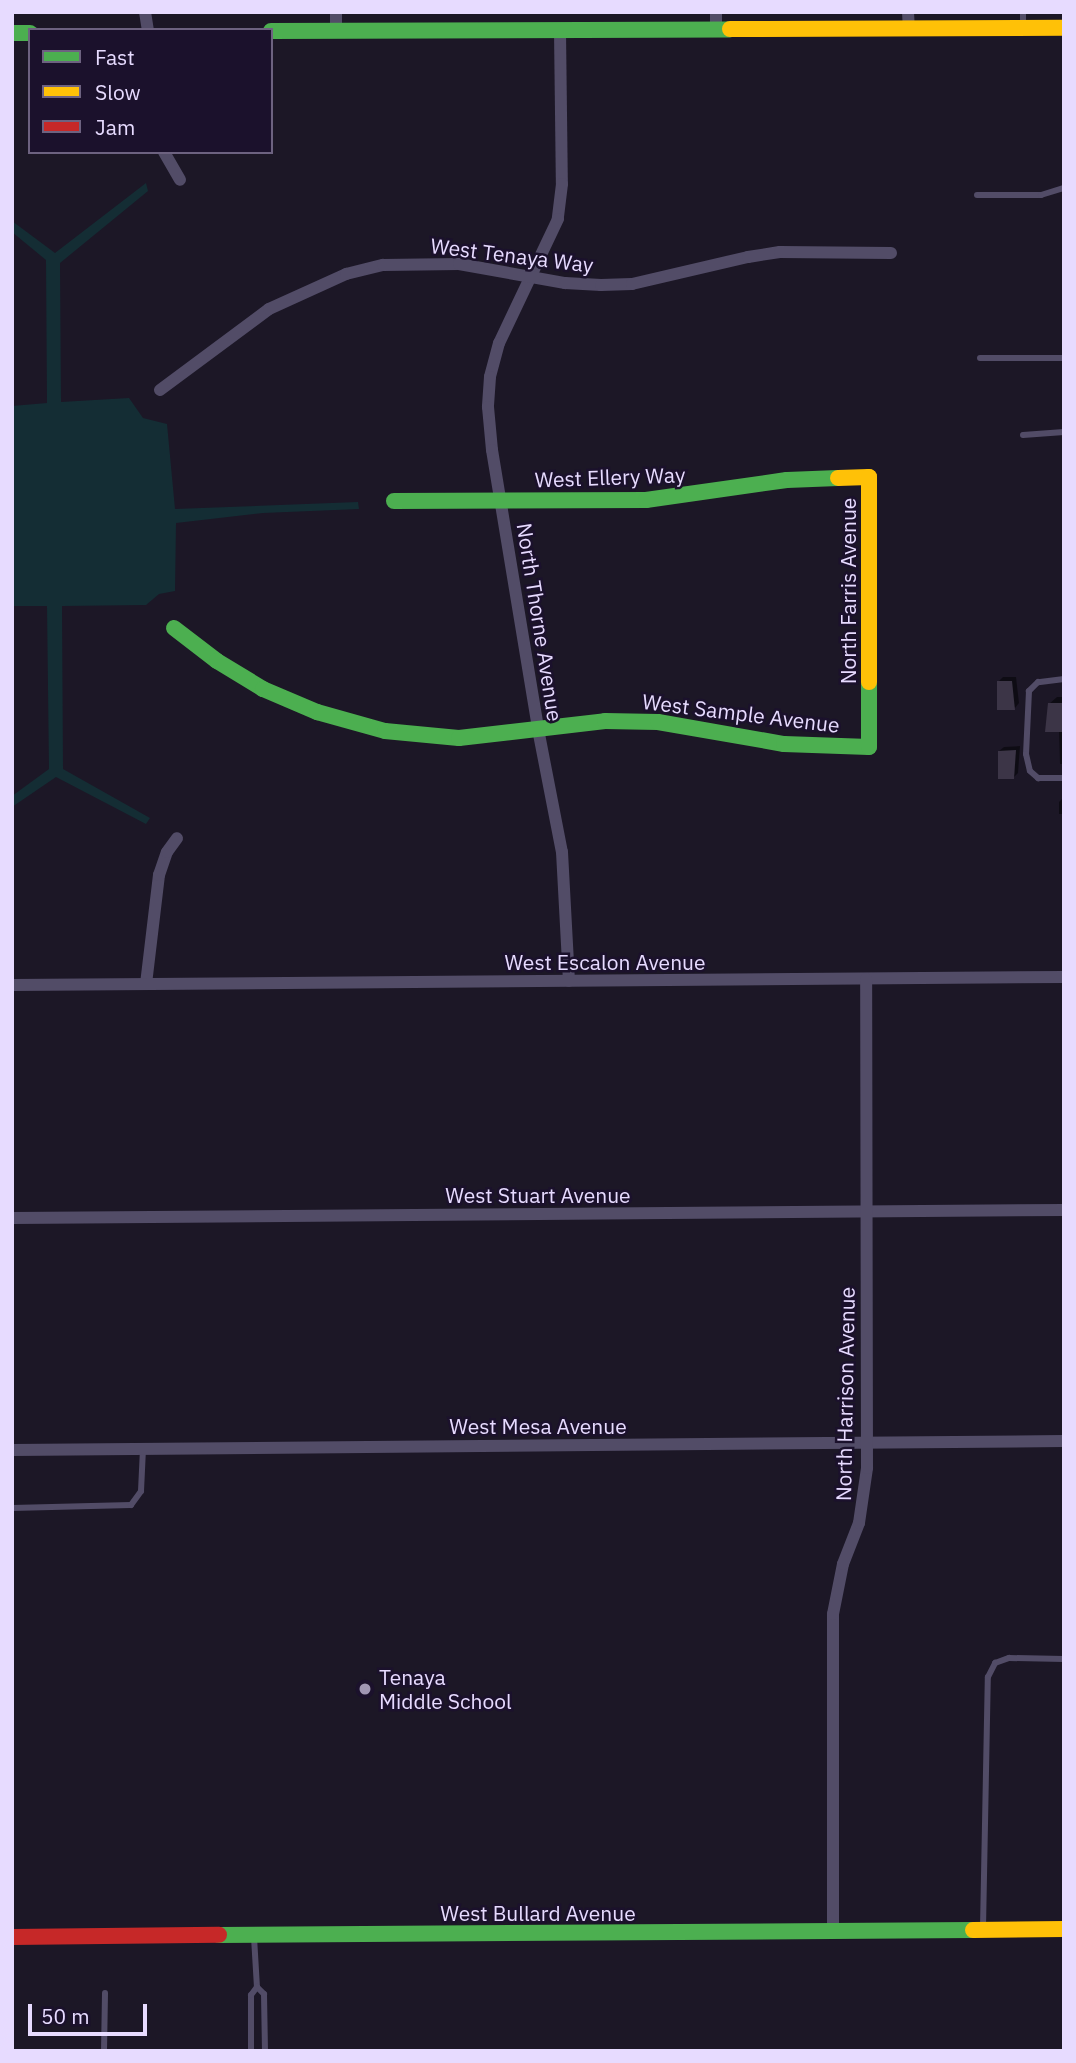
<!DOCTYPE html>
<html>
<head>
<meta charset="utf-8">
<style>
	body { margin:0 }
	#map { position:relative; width:1076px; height:2063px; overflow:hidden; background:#1c1726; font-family:"IBM Plex Sans",sans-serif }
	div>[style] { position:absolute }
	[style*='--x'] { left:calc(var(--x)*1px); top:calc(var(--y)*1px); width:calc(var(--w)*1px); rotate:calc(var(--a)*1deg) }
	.green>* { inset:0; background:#142d34 }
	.shadow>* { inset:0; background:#0007 }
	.building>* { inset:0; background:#3c3547 }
	.lane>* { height:6px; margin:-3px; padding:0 3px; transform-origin:3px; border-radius:3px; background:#524c67 }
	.street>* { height:12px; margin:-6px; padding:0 6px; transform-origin:6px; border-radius:6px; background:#524c67 }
	.fast>* { height:16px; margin:-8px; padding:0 8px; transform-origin:8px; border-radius:8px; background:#4caf50 }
	.slow>* { height:16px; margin:-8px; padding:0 8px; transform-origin:8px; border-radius:8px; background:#ffc107 }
	.jam>* { height:16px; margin:-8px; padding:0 8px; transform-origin:8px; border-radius:8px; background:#c62828 }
	.dots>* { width:19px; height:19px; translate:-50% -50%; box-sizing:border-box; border:4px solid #1b112c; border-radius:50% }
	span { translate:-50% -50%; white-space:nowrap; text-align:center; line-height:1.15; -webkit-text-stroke:5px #1b112c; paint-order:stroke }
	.street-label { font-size:21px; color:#e7dbff }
	.poi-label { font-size:21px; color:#e7dbff }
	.left { translate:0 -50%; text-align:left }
	.frame { position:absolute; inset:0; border:14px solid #e7dbff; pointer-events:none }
	.legend { position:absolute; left:28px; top:28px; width:245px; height:126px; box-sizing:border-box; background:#1b112c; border:2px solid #6d6280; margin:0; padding:9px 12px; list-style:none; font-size:21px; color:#e7dbff }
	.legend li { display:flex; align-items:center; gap:14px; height:35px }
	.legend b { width:35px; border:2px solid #6d6280 }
	.scale { position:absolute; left:28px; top:2004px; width:119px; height:32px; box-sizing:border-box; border:4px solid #e7dbff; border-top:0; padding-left:9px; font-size:21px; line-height:24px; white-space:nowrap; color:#e7dbff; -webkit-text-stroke:5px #1b112c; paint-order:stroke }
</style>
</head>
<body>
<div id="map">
	<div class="green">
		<div style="clip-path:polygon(146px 183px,148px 191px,60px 263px,61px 402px,129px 398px,143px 418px,167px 424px,175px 509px,358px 502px,359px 509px,263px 513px,176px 523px,175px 591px,159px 594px,146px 605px,62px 606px,63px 769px,150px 818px,146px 824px,56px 777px,12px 807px,12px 796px,49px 769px,47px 606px,12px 606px,12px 406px,47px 403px,46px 260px,12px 232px,12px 221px,55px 253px)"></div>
	</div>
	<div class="shadow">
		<div style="clip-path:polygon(1003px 677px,1016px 677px,1019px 703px,1015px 708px,998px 682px)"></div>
		<div style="clip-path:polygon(1057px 697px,1064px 697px,1064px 764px,1060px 764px,1059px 730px,1049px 704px)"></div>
		<div style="clip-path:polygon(1020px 746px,1018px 773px,1013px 778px,999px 751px,1004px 747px)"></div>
		<div style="clip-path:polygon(1064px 797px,1064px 814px,1059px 814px,1059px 802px)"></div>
	</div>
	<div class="building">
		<div style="clip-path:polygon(997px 681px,1012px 681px,1015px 710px,997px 710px)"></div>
		<div style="clip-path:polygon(1048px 703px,1064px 703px,1064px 732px,1045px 732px)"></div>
		<div style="clip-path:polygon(1016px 750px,1014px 779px,998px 779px,998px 751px)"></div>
	</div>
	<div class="lane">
		<div style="--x:1023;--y:28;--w:16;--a:-90"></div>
		<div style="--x:977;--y:195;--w:64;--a:0"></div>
		<div style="--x:1041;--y:195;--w:24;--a:-17"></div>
		<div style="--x:980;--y:358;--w:84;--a:0"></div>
		<div style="--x:1023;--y:435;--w:41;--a:-4.2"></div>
		<div style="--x:1064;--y:679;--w:26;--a:173"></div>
		<div style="--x:1038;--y:682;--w:13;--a:135"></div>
		<div style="--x:1029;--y:691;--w:63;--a:92.7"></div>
		<div style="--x:1026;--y:754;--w:17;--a:77"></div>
		<div style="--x:1030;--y:771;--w:11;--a:41"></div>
		<div style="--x:1038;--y:778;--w:26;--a:0"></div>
		<div style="--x:12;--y:1508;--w:119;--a:-1.4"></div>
		<div style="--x:131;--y:1505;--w:17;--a:-54"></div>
		<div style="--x:141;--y:1491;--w:43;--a:-87.3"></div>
		<div style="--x:983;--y:1928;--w:251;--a:-88.9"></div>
		<div style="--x:988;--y:1677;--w:16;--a:-63"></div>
		<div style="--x:995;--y:1663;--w:15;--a:-20"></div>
		<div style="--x:1009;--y:1658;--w:55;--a:1"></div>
		<div style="--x:254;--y:1937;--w:50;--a:86.6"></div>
		<div style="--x:104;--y:2051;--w:58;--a:-89"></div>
		<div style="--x:251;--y:2051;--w:56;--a:-90"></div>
		<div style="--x:251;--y:1995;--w:10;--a:-53"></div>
		<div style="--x:257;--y:1987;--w:10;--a:45"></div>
		<div style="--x:264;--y:1994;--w:57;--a:89"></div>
	</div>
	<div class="street">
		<div style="--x:145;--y:12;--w:18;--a:81"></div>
		<div style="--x:908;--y:12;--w:17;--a:87"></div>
		<div style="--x:716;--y:30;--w:18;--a:-90"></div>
		<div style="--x:336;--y:31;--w:19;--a:-90"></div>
		<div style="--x:560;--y:31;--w:153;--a:89.3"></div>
		<div style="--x:562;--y:184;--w:35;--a:97"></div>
		<div style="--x:558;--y:219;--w:137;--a:115.4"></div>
		<div style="--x:499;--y:343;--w:35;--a:105"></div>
		<div style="--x:490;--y:377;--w:30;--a:94"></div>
		<div style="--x:488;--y:407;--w:43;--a:84.7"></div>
		<div style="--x:492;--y:450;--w:283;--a:80.6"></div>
		<div style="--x:538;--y:729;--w:125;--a:79"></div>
		<div style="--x:562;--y:852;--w:129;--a:86.9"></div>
		<div style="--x:164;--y:152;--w:32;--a:60"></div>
		<div style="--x:160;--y:390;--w:136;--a:-36.6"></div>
		<div style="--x:269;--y:309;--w:85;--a:-24.4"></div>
		<div style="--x:346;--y:274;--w:38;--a:-14"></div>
		<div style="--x:383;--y:265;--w:76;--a:-0.8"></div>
		<div style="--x:459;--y:264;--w:108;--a:10.2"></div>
		<div style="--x:565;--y:283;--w:36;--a:3"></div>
		<div style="--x:601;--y:285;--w:31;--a:-2"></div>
		<div style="--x:632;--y:284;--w:119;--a:-13.1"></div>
		<div style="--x:748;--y:257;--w:32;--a:-9"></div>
		<div style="--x:780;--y:252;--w:111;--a:0.5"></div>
		<div style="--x:146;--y:984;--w:110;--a:-83.2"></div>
		<div style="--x:159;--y:875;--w:24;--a:-71"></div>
		<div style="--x:167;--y:852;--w:17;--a:-54"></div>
		<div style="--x:12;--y:985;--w:1052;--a:-0.44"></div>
		<div style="--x:12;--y:1218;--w:1052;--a:-0.44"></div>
		<div style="--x:12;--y:1450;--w:1052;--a:-0.49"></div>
		<div style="--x:833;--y:1932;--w:318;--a:-90"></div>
		<div style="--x:833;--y:1614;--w:51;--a:-78.7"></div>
		<div style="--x:843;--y:1564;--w:44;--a:-68.7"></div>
		<div style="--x:859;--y:1523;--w:56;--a:-81.7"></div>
		<div style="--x:867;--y:1468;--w:489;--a:-90.1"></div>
	</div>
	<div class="fast">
		<div style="--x:271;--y:31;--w:459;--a:-0.2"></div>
		<div style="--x:12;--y:33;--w:18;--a:0"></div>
		<div style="--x:394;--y:501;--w:252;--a:-0.2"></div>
		<div style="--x:646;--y:500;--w:142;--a:-8.1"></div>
		<div style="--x:787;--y:480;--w:51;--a:-2.2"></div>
		<div style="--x:174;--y:628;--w:54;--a:37.5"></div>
		<div style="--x:217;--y:661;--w:54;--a:31.3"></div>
		<div style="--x:263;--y:689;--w:59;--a:23.1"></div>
		<div style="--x:317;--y:712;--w:71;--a:15.6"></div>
		<div style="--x:385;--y:731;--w:74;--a:5.4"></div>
		<div style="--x:459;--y:738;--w:147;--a:-6.6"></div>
		<div style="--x:605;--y:721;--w:53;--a:1.1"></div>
		<div style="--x:658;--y:722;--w:128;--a:9.9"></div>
		<div style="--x:784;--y:744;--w:85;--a:2"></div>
		<div style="--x:869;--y:747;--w:65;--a:-90"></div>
		<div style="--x:219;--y:1935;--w:754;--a:-0.38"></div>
	</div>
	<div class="slow">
		<div style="--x:730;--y:29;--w:334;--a:-0.2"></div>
		<div style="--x:838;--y:478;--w:31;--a:-2"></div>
		<div style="--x:869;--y:477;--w:205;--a:90"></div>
		<div style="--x:973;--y:1930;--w:91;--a:-0.6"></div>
	</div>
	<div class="jam">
		<div style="--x:12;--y:1937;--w:207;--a:-0.6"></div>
	</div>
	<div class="dots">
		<div style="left:365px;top:1689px;background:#a096b3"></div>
	</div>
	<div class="street-label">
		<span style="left:512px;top:255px;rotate:7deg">West Tenaya Way</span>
		<span style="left:610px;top:477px;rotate:-2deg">West Ellery Way</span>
		<span style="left:848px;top:591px;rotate:-90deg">North Farris Avenue</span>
		<span style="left:540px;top:622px;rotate:81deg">North Thorne Avenue</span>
		<span style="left:741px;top:713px;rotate:7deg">West Sample Avenue</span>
		<span style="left:605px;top:962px">West Escalon Avenue</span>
		<span style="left:538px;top:1195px">West Stuart Avenue</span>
		<span style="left:845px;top:1394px;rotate:-89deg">North Harrison Avenue</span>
		<span style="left:538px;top:1426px">West Mesa Avenue</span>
		<span style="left:538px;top:1913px">West Bullard Avenue</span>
	</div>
	<div class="poi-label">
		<span class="left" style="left:379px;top:1689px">Tenaya<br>Middle School</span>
	</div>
	<div class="frame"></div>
	<ul class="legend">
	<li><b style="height:9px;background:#4caf50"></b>Fast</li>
	<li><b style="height:9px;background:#ffc107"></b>Slow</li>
	<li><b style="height:9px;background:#c62828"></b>Jam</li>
	</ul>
	<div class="scale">50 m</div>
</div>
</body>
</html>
